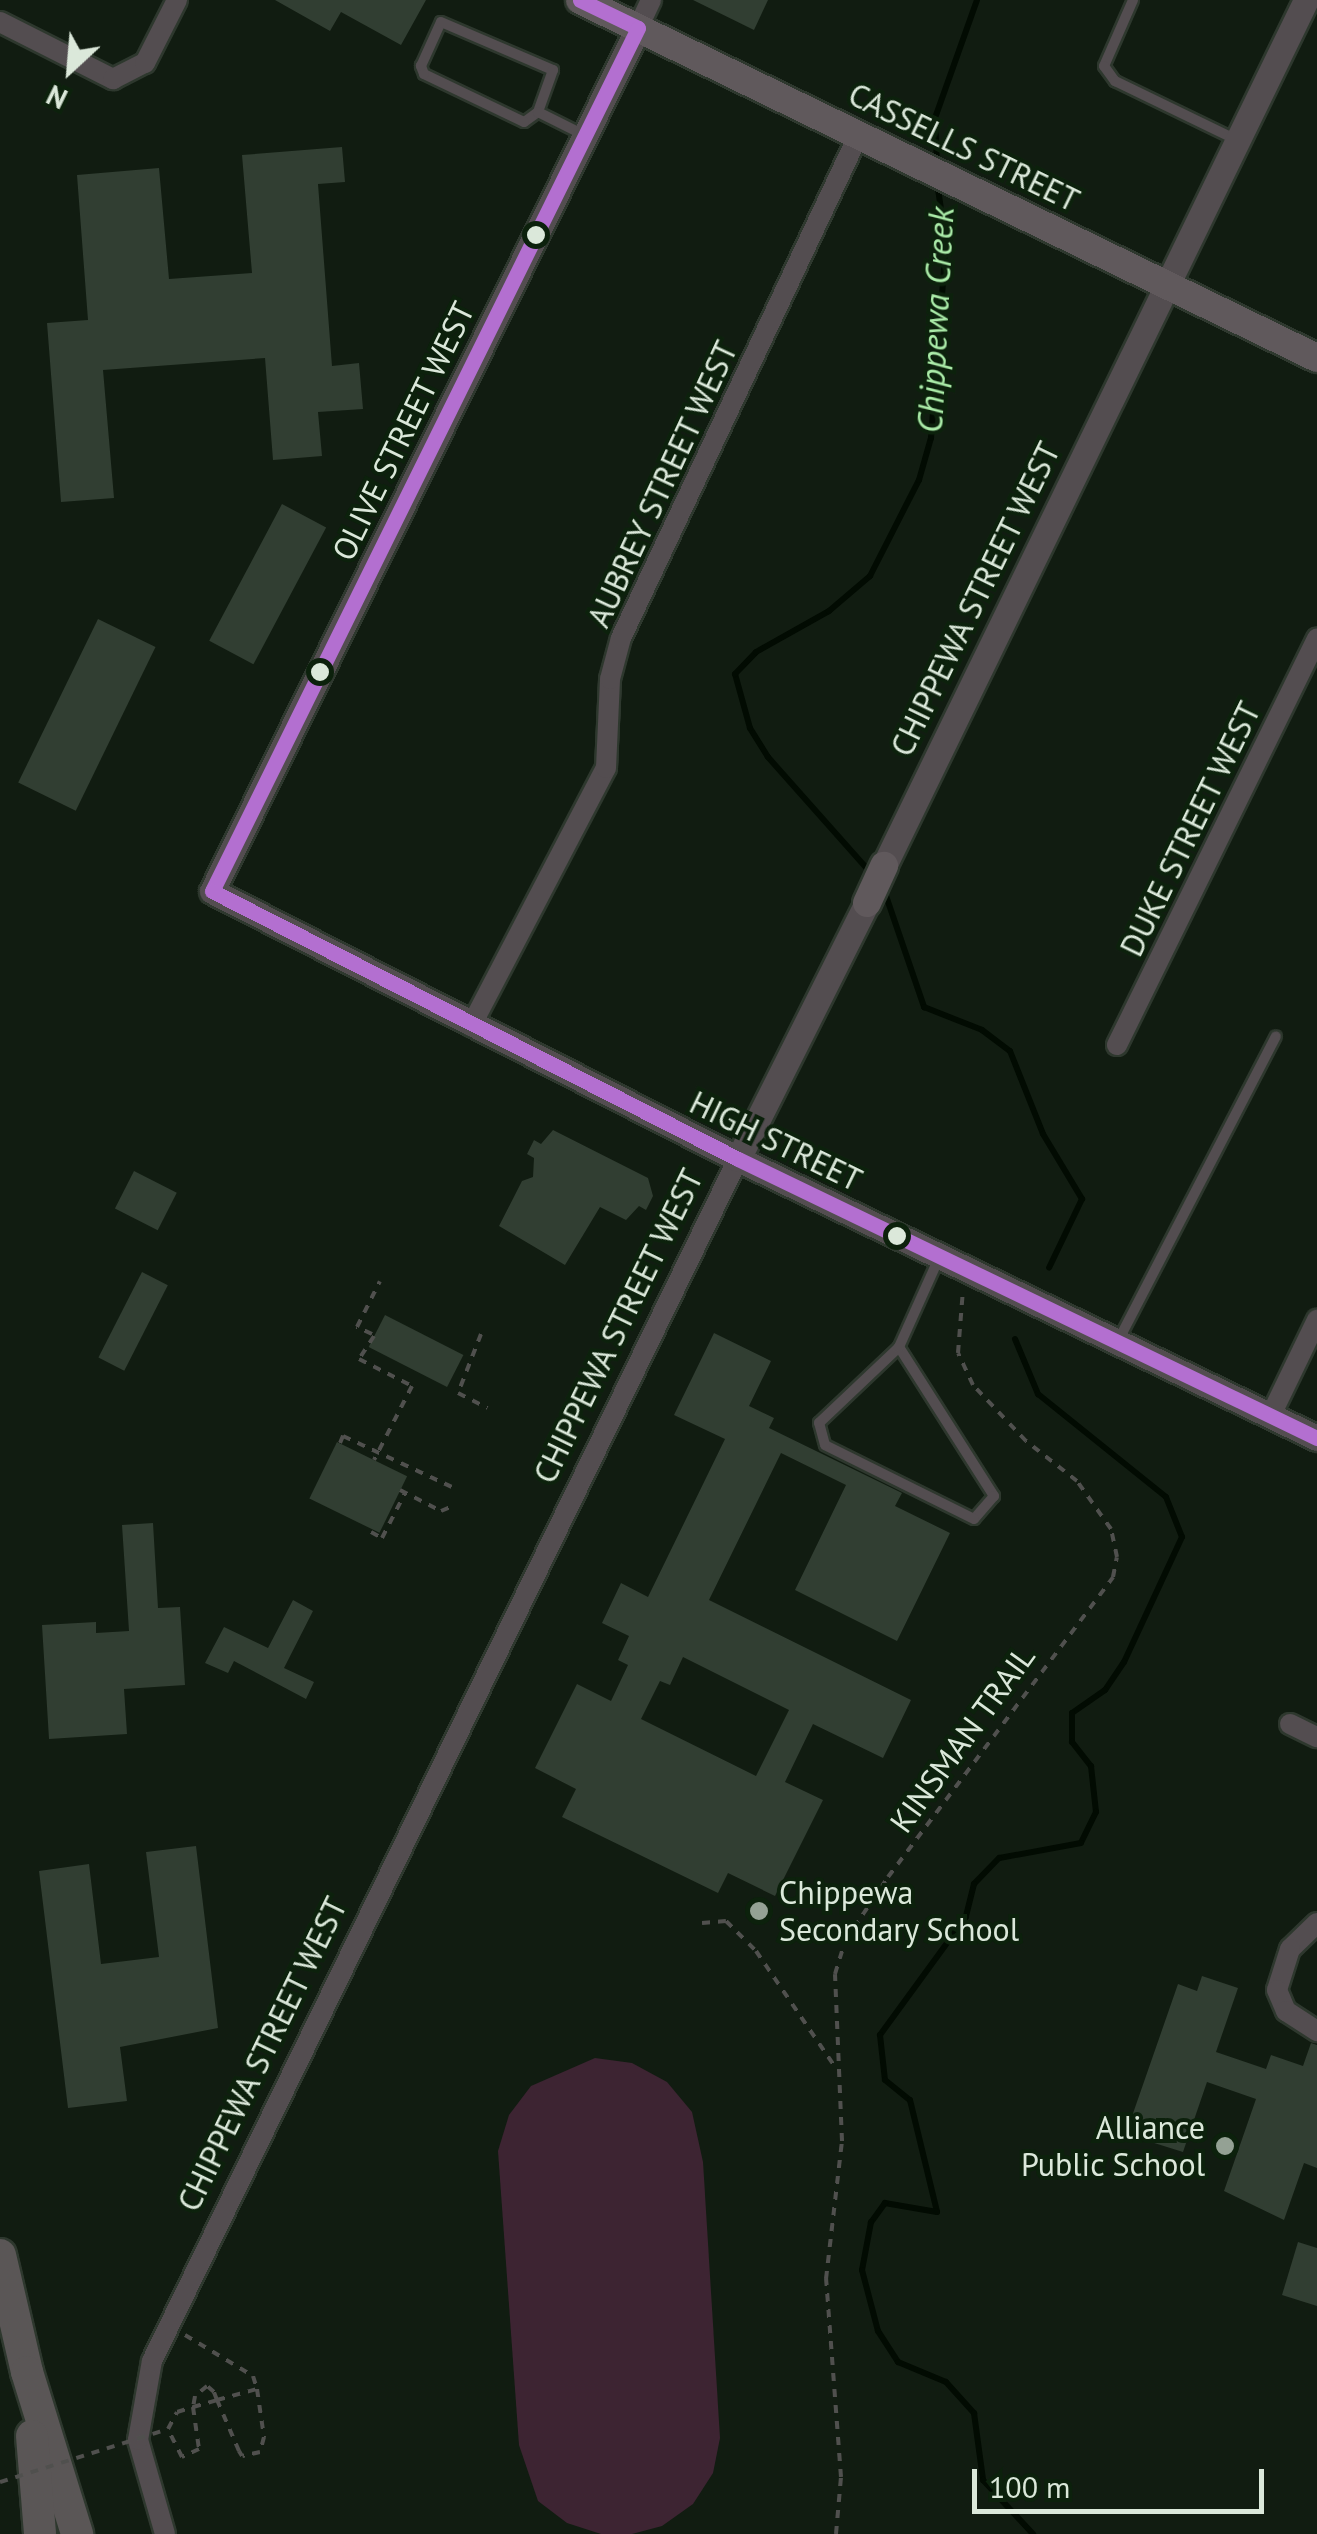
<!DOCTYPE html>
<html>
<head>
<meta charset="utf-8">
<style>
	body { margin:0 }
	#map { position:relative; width:1317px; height:2534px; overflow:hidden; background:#111c11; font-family:"PT Sans",sans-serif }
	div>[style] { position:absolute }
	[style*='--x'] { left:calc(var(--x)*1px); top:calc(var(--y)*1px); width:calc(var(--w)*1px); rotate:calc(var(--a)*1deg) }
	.green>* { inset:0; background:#3d2432 }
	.stream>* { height:6px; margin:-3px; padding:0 3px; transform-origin:3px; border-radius:3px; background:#020b02 }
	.building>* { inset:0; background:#313e32; transform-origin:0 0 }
	.path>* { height:4px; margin-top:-2px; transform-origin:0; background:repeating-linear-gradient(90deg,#50504e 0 8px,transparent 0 16px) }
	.roads { filter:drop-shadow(2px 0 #2e382e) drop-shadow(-2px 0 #2e382e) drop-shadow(0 2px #2e382e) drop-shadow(0 -2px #2e382e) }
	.service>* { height:10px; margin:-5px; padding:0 5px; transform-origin:5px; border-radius:5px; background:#534d50 }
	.minor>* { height:20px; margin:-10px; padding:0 10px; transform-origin:10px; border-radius:10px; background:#534d50 }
	.tertiary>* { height:25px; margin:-12.5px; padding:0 12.5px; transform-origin:12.5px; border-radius:12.5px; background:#534d50 }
	.secondary>* { height:28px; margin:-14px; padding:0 14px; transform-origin:14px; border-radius:14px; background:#60595c }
	.trunk>* { height:32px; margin:-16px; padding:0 16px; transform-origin:16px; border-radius:16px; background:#5a5656 }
	.path-bridge>* { height:4px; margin-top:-2px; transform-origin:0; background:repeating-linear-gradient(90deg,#50504e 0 8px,transparent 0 16px) }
	.bus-1>* { height:15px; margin:-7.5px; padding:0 7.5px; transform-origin:7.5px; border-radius:7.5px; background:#b36fd0 }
	.dots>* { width:28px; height:28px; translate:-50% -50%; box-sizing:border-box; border:5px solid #0c210c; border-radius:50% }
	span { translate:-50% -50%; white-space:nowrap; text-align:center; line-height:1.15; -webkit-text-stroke:8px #0c210c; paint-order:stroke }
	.street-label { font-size:32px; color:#dbe8da }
	.poi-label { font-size:32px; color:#dbe8da }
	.left { translate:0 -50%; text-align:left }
	.right { translate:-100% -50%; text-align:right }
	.water-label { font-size:35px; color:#abeca9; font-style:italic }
	.north { position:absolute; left:20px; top:20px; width:100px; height:100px; -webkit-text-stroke:8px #0c210c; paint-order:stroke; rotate:206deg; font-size:28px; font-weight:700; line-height:40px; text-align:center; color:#dbe8da }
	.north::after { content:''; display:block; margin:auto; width:35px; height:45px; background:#dbe8da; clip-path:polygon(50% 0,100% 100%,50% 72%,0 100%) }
	.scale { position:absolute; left:972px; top:2469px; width:292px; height:45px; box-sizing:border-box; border:5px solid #dbe8da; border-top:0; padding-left:12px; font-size:30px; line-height:35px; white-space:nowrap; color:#dbe8da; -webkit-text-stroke:8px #0c210c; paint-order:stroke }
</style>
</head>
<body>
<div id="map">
	<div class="green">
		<div style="clip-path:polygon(595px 2058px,632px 2063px,667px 2082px,692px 2112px,703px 2162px,720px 2438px,713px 2473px,693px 2504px,662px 2526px,632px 2534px,601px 2534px,567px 2523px,538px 2501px,519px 2445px,498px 2151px,509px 2115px,531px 2086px)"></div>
	</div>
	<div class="stream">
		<div style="--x:937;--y:165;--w:47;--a:-92.4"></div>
		<div style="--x:935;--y:118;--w:125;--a:-70.4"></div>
		<div style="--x:870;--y:872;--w:154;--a:-131.6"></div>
		<div style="--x:768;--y:757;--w:34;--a:-122"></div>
		<div style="--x:750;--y:728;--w:56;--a:-105.5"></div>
		<div style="--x:735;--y:674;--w:30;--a:-46"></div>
		<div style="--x:756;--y:652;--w:84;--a:-29.3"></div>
		<div style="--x:829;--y:611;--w:54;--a:-40.5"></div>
		<div style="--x:870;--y:576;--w:108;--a:-63"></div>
		<div style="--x:919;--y:480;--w:44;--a:-74.1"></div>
		<div style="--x:931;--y:438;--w:196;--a:-85.6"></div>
		<div style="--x:946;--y:243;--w:62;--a:-98.4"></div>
		<div style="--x:884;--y:890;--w:124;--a:71.1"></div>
		<div style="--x:924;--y:1007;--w:62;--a:21.6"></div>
		<div style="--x:982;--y:1030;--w:35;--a:37"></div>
		<div style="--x:1010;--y:1051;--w:89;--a:68.3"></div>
		<div style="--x:1043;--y:1134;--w:76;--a:59"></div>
		<div style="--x:1082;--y:1199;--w:76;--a:115.6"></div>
		<div style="--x:1015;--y:1339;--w:60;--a:67.3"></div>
		<div style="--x:1038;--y:1394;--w:164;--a:38.8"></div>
		<div style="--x:1166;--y:1497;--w:43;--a:68.2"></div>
		<div style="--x:1182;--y:1537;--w:138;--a:114.9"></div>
		<div style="--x:1124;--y:1662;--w:34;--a:124"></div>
		<div style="--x:1105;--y:1690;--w:40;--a:145.1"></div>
		<div style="--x:1072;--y:1713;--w:29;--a:90"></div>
		<div style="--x:1072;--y:1742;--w:31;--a:52"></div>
		<div style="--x:1091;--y:1766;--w:46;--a:83.8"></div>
		<div style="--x:1096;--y:1812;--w:34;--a:116"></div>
		<div style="--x:1081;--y:1843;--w:83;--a:169.6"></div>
		<div style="--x:999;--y:1858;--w:36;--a:134"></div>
		<div style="--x:974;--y:1884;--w:34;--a:104"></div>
		<div style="--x:966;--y:1917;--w:146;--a:126.1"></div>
		<div style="--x:880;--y:2035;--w:45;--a:83.7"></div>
		<div style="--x:885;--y:2080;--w:32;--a:39"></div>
		<div style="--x:910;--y:2100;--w:115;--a:76.4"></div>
		<div style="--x:937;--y:2212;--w:53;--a:-170.2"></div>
		<div style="--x:885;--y:2203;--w:24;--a:126"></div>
		<div style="--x:871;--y:2222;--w:49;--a:100.6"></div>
		<div style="--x:862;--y:2270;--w:63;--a:75.3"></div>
		<div style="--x:878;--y:2331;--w:37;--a:57"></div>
		<div style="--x:898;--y:2362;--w:52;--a:22.6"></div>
		<div style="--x:946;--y:2382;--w:42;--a:47.9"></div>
		<div style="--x:974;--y:2413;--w:68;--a:82.3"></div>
		<div style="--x:983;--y:2480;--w:74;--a:47.2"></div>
	</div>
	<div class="building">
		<div style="clip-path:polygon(275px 0,426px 0,401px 45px,341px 12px,330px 31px)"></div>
		<div style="clip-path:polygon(693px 0,768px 0,754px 30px)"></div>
		<div style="clip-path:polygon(342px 147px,345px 182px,318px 184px,332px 366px,359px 363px,363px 409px,318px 412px,322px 456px,273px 460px,265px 358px,103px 370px,114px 498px,61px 502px,47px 323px,88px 320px,77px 175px,159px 168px,169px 279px,252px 273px,242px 155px)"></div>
		<div style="left:282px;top:504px;width:50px;height:155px;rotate:28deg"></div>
		<div style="left:98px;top:619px;width:64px;height:182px;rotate:26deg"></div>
		<div style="clip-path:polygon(553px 1130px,648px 1178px,653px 1196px,646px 1210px,639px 1206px,626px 1220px,600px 1207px,565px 1265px,499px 1226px,522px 1181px,533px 1177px,534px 1158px,527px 1154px,534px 1140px,541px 1144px)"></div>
		<div style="left:134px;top:1171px;width:48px;height:42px;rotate:27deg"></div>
		<div style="left:142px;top:1272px;width:29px;height:96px;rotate:27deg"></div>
		<div style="left:385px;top:1315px;width:88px;height:36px;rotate:27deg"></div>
		<div style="clip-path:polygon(evenodd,714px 1333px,771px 1361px,749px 1406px,774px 1418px,769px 1428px,902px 1493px,895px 1506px,950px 1533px,897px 1641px,795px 1590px,846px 1485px,781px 1453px,709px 1600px,911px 1700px,883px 1758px,813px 1724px,785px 1782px,823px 1800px,775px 1896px,728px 1873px,718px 1893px,562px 1817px,576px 1789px,535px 1768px,577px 1684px,611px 1701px,628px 1665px,618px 1660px,629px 1636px,602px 1623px,621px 1583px,648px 1597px,725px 1439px,674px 1415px,714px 1333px,683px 1657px,789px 1710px,756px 1776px,641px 1719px,660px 1681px,670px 1685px,683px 1657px)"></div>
		<div style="left:337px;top:1442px;width:78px;height:63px;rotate:26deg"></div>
		<div style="clip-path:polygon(153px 1523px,158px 1608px,180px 1607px,185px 1685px,124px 1689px,127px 1734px,49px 1739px,42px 1625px,96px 1622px,96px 1633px,129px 1631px,122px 1525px)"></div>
		<div style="clip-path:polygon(293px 1600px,313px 1611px,284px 1668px,314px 1682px,306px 1699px,234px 1661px,228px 1673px,205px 1663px,224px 1627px,268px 1648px)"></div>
		<div style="clip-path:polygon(196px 1846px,218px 2028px,120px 2047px,127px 2101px,68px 2108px,39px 1871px,89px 1864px,101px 1964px,159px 1957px,146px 1852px)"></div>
		<div style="clip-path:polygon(1202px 1976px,1238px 1988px,1216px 2052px,1266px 2069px,1271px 2055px,1303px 2066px,1311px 2043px,1317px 2045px,1317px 2168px,1304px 2163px,1284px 2220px,1224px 2191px,1256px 2099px,1207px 2082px,1183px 2152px,1151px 2142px,1155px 2131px,1130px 2122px,1178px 1984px,1197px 1991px)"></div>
		<div style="clip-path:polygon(1298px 2242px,1317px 2248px,1317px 2306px,1282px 2295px)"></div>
	</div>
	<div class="path">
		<div style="--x:372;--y:1334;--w:17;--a:-155"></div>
		<div style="--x:357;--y:1327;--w:51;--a:-63.4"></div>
		<div style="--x:481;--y:1334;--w:63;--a:111.3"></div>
		<div style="--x:458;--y:1393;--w:33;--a:27"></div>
		<div style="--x:374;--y:1336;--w:27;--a:123"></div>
		<div style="--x:359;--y:1359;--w:59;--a:27"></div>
		<div style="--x:412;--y:1386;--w:83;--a:117.2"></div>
		<div style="--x:340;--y:1443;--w:8;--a:-67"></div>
		<div style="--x:343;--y:1436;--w:120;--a:25.1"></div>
		<div style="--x:400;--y:1490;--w:46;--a:27.1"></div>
		<div style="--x:441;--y:1511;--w:15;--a:-23"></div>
		<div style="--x:371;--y:1532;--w:13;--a:29"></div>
		<div style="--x:382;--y:1538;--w:51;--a:-62.9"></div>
		<div style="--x:702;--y:1923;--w:24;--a:-5"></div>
		<div style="--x:726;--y:1921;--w:42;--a:45"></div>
		<div style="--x:756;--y:1951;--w:140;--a:55.7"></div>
		<div style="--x:185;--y:2335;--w:79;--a:31.1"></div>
		<div style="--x:253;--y:2376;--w:14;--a:73"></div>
		<div style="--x:257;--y:2389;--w:49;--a:81.7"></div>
		<div style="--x:264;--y:2437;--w:16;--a:105"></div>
		<div style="--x:260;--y:2452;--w:18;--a:167"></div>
		<div style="--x:242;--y:2456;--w:6;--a:-121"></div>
		<div style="--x:239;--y:2451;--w:56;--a:-113.3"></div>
		<div style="--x:217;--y:2400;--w:9;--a:-111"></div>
		<div style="--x:214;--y:2392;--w:9;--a:-139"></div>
		<div style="--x:207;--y:2386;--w:16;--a:140"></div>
		<div style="--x:195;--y:2396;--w:11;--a:100"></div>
		<div style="--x:193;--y:2407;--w:42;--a:81.9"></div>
		<div style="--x:199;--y:2449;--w:19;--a:155"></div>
		<div style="--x:182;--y:2457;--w:31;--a:-117"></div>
		<div style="--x:168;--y:2429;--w:19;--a:-62"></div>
		<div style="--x:177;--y:2412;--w:17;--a:-17"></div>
		<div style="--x:193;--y:2407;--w:25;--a:-16"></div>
		<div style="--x:217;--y:2400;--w:41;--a:-15.4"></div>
		<div style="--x:836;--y:2534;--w:57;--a:-85"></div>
		<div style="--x:841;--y:2477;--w:199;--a:-94.3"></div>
		<div style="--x:826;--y:2279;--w:139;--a:-83.4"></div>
		<div style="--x:842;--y:2141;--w:167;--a:-92.4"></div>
		<div style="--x:835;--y:1974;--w:34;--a:-73"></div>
		<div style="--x:845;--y:1941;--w:77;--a:-56.1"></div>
		<div style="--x:888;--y:1877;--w:375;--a:-53.1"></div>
		<div style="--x:1113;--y:1577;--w:20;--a:-79"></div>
		<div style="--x:1117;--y:1557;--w:29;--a:-102"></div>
		<div style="--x:1111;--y:1529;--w:59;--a:-125.3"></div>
		<div style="--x:1077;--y:1481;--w:65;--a:-141.9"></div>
		<div style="--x:1026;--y:1441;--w:77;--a:-133.4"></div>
		<div style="--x:973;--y:1385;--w:35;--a:-115"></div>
		<div style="--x:958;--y:1353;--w:64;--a:-85.5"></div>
	</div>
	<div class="roads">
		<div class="service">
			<div style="--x:1133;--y:0;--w:72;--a:113.7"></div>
			<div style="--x:1104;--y:66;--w:19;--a:54"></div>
			<div style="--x:1115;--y:81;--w:133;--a:25.8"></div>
			<div style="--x:538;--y:112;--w:17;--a:144"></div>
			<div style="--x:524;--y:122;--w:111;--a:-154.4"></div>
			<div style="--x:424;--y:74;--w:9;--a:-111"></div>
			<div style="--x:421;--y:66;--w:48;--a:-65.6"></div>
			<div style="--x:441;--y:22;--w:122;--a:23.2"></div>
			<div style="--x:553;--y:70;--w:45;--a:109.7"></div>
			<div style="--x:538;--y:112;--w:51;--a:26.6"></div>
			<div style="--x:1118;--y:1341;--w:343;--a:-62.6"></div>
			<div style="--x:899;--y:1347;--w:177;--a:57.5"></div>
			<div style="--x:994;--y:1496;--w:30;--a:131"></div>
			<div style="--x:974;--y:1519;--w:166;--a:-153.6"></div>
			<div style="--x:825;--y:1445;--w:23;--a:-105"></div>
			<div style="--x:819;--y:1423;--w:110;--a:-43.5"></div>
			<div style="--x:899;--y:1347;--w:98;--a:-65.8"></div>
		</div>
		<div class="minor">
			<div style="--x:0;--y:22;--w:127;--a:26.8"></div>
			<div style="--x:113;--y:79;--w:36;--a:-27"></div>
			<div style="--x:145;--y:63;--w:71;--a:-63.1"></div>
			<div style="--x:638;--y:28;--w:31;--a:-65"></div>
			<div style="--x:471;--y:1026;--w:291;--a:-62.4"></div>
			<div style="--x:606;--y:768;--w:89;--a:-87.4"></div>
			<div style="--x:610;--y:679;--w:42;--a:-75"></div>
			<div style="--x:621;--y:638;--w:557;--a:-64.72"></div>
			<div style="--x:1117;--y:1045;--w:453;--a:-63.8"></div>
			<div style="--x:1271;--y:1415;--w:106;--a:-64.2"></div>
			<div style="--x:1290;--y:1724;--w:30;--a:26"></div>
			<div style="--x:1317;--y:1923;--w:37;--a:136"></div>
			<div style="--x:1290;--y:1949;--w:43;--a:107.6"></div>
			<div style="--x:1277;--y:1990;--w:23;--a:67"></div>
			<div style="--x:1286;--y:2011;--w:37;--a:33"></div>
			<div style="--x:165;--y:2534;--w:98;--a:-106"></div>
			<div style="--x:138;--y:2440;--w:80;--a:-80"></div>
			<div style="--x:152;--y:2361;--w:1337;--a:-64.01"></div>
		</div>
		<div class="tertiary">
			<div style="--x:638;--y:28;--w:962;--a:116.27"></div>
			<div style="--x:212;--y:891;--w:590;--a:27"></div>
			<div style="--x:738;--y:1159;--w:643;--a:25.73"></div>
			<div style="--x:884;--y:866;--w:963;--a:-64.02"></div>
			<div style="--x:738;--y:1159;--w:287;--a:-63.3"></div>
		</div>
		<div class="secondary">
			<div style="--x:580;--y:0;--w:819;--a:25.91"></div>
			<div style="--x:867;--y:903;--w:41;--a:-65.3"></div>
		</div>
		<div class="trunk">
			<div style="--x:0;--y:2255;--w:120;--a:77"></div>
			<div style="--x:27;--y:2372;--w:170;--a:72.8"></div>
			<div style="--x:32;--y:2436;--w:98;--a:85.3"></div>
		</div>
	</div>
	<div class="path-bridge">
		<div style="--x:0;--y:2482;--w:176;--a:-17.5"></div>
	</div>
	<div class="bus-1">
		<div style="--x:580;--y:0;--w:64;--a:25.8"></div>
		<div style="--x:638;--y:28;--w:962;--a:116.27"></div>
		<div style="--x:212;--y:891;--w:590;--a:27"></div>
		<div style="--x:738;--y:1159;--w:643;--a:25.73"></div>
	</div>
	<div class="dots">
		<div style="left:536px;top:235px;background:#dbe8da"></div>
		<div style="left:320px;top:672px;background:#dbe8da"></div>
		<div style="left:897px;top:1236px;background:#dbe8da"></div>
		<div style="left:759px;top:1911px;background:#94a194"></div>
		<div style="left:1225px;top:2146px;background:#94a194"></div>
	</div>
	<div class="street-label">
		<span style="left:964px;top:147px;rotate:26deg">CASSELLS STREET</span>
		<span style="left:403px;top:431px;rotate:-64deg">OLIVE STREET WEST</span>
		<span style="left:662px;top:484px;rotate:-65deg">AUBREY STREET WEST</span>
		<span style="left:975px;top:599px;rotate:-64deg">CHIPPEWA STREET WEST</span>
		<span style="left:1190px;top:829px;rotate:-64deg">DUKE STREET WEST</span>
		<span style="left:776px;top:1141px;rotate:26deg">HIGH STREET</span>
		<span style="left:618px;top:1326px;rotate:-64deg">CHIPPEWA STREET WEST</span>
		<span style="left:962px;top:1739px;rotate:-54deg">KINSMAN TRAIL</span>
		<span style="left:262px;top:2054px;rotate:-64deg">CHIPPEWA STREET WEST</span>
	</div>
	<div class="poi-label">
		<span class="left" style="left:779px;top:1911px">Chippewa<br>Secondary School</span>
		<span class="right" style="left:1205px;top:2146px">Alliance<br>Public School</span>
	</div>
	<div class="water-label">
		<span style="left:935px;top:320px;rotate:-87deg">Chippewa Creek</span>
	</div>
	<div class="north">N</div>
	<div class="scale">100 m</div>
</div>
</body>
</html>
